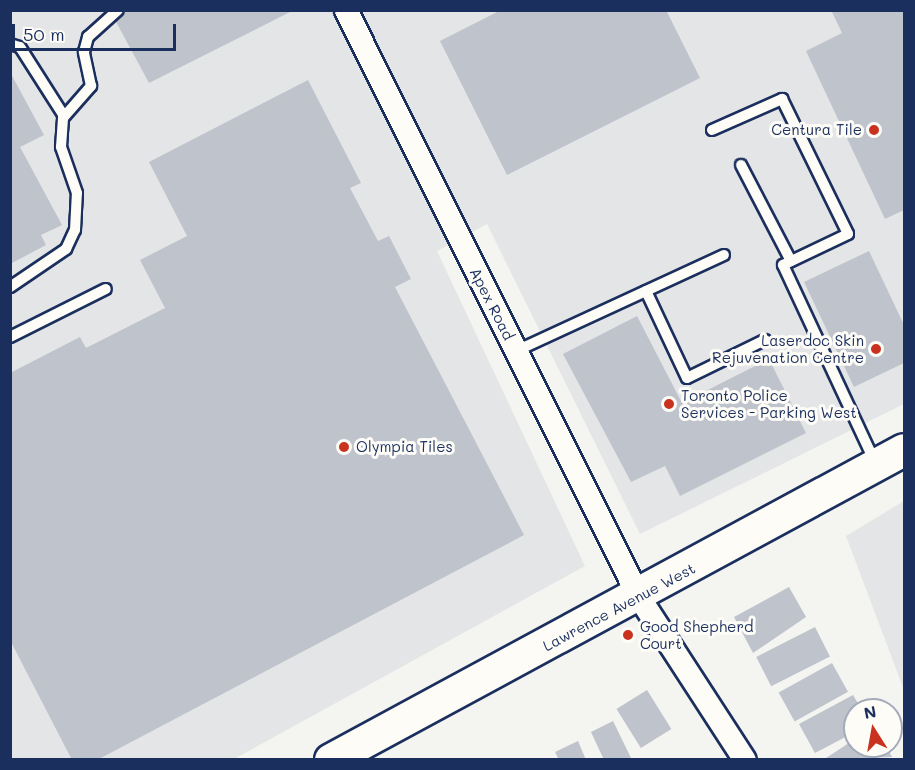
<!DOCTYPE html>
<html>
<head>
<meta charset="utf-8">
<style>
	body { margin:0 }
	#map { position:relative; width:915px; height:770px; overflow:hidden; background:#f4f4f1; font-family:Mali,sans-serif }
	div>[style] { position:absolute }
	[style*='--x'] { left:calc(var(--x)*1px); top:calc(var(--y)*1px); width:calc(var(--w)*1px); rotate:calc(var(--a)*1deg) }
	.built>* { inset:0; background:#e4e5e6 }
	.building>* { inset:0; background:#bfc3cc; transform-origin:0 0 }
	.roads { filter:drop-shadow(2px 0 #1b2f5e) drop-shadow(-2px 0 #1b2f5e) drop-shadow(0 2px #1b2f5e) drop-shadow(0 -2px #1b2f5e) }
	.service>* { height:10px; margin:-5px; padding:0 5px; transform-origin:5px; border-radius:5px; background:#fdfcf7 }
	.minor>* { height:22px; margin:-11px; padding:0 11px; transform-origin:11px; border-radius:11px; background:#fdfcf7 }
	.secondary>* { height:32px; margin:-16px; padding:0 16px; transform-origin:16px; border-radius:16px; background:#fdfcf7 }
	.dots>* { width:16px; height:16px; translate:-50% -50%; box-sizing:border-box; border:3px solid #fdfcf7; border-radius:50% }
	span { translate:-50% -50%; white-space:nowrap; text-align:center; line-height:1.15; -webkit-text-stroke:6px #fdfcf7; paint-order:stroke }
	.poi-label { font-size:15px; color:#1b2f5e }
	.right { translate:-100% -50%; text-align:right }
	.left { translate:0 -50%; text-align:left }
	.street-label { font-size:15px; color:#1b2f5e }
	.frame { position:absolute; inset:0; border:12px solid #1b2f5e; pointer-events:none }
	.north { position:absolute; left:843px; top:698px; width:60px; height:60px; box-sizing:border-box; background:#fdfcf7; border:2px solid #a3aaba; border-radius:50%; rotate:349deg; font-size:16px; font-weight:700; line-height:24px; text-align:center; color:#1b2f5e }
	.north::after { content:''; display:block; margin:auto; width:21px; height:27px; background:#c8321e; clip-path:polygon(50% 0,100% 100%,50% 72%,0 100%) }
	.scale { position:absolute; left:12px; top:24px; width:164px; height:27px; box-sizing:border-box; border:3px solid #1b2f5e; border-top:0; padding-left:8px; font-size:18px; line-height:21px; white-space:nowrap; color:#1b2f5e; -webkit-text-stroke:4px #fdfcf7; paint-order:stroke }
</style>
</head>
<body>
<div id="map">
	<div class="built">
		<div style="clip-path:polygon(10px 11px,904px 11px,904px 404px,640px 534px,487px 224px,437px 251px,585px 566px,234px 759px,11px 759px)"></div>
		<div style="clip-path:polygon(904px 501px,904px 690px,846px 536px)"></div>
	</div>
	<div class="building">
		<div style="clip-path:polygon(129px 10px,294px 10px,149px 83px,114px 18px)"></div>
		<div style="clip-path:polygon(501px 10px,666px 10px,700px 78px,507px 175px,440px 41px)"></div>
		<div style="clip-path:polygon(831px 10px,904px 10px,904px 210px,885px 219px,806px 51px,842px 33px)"></div>
		<div style="clip-path:polygon(10px 72px,44px 135px,20px 147px,62px 225px,41px 235px,46px 245px,10px 264px)"></div>
		<div style="clip-path:polygon(308px 80px,361px 183px,350px 188px,378px 241px,389px 236px,411px 279px,395px 287px,524px 535px,97px 760px,72px 760px,10px 640px,10px 373px,80px 337px,86px 348px,165px 308px,140px 260px,187px 236px,149px 162px)"></div>
		<div style="clip-path:polygon(869px 251px,904px 325px,904px 363px,854px 387px,804px 282px)"></div>
		<div style="clip-path:polygon(637px 316px,682px 403px,769px 359px,806px 433px,680px 496px,665px 466px,631px 482px,563px 354px)"></div>
		<div style="clip-path:polygon(789px 587px,806px 617px,753px 653px,734px 617px)"></div>
		<div style="left:815px;top:627px;width:33px;height:66px;rotate:63deg"></div>
		<div style="left:832px;top:663px;width:33px;height:61px;rotate:61deg"></div>
		<div style="left:647px;top:690px;width:46px;height:36px;rotate:58deg"></div>
		<div style="clip-path:polygon(853px 695px,862px 710px,855px 710px,855px 732px,815px 753px,799px 724px)"></div>
		<div style="clip-path:polygon(613px 721px,632px 760px,604px 760px,591px 732px)"></div>
		<div style="clip-path:polygon(855px 739px,855px 746px,886px 746px,892px 757px,823px 760px)"></div>
		<div style="clip-path:polygon(578px 741px,586px 760px,559px 760px,555px 752px)"></div>
	</div>
	<div class="roads">
		<div class="service">
			<div style="--x:10;--y:44;--w:10;--a:17"></div>
			<div style="--x:20;--y:47;--w:82;--a:57.5"></div>
			<div style="--x:712;--y:130;--w:77;--a:-23.9"></div>
			<div style="--x:782;--y:99;--w:150;--a:63.9"></div>
			<div style="--x:848;--y:234;--w:72;--a:154.5"></div>
			<div style="--x:783;--y:265;--w:217;--a:65"></div>
			<div style="--x:741;--y:165;--w:108;--a:62.5"></div>
			<div style="--x:10;--y:287;--w:68;--a:-34.2"></div>
			<div style="--x:66;--y:249;--w:21;--a:-65"></div>
			<div style="--x:75;--y:230;--w:37;--a:-87"></div>
			<div style="--x:77;--y:193;--w:49;--a:-109.2"></div>
			<div style="--x:61;--y:147;--w:29;--a:-86"></div>
			<div style="--x:63;--y:118;--w:43;--a:-48.8"></div>
			<div style="--x:91;--y:86;--w:35;--a:-102"></div>
			<div style="--x:84;--y:52;--w:16;--a:-75"></div>
			<div style="--x:88;--y:37;--w:40;--a:-42"></div>
			<div style="--x:646;--y:291;--w:96;--a:64.8"></div>
			<div style="--x:687;--y:378;--w:87;--a:-26"></div>
			<div style="--x:10;--y:337;--w:107;--a:-26.6"></div>
			<div style="--x:516;--y:351;--w:229;--a:-24.8"></div>
		</div>
		<div class="minor">
			<div style="--x:346;--y:10;--w:656;--a:63.47"></div>
			<div style="--x:639;--y:597;--w:194;--a:57"></div>
		</div>
		<div class="secondary">
			<div style="--x:331;--y:760;--w:651;--a:-28.41"></div>
		</div>
	</div>
	<div class="dots">
		<div style="left:874px;top:130px;background:#c8321e"></div>
		<div style="left:876px;top:349px;background:#c8321e"></div>
		<div style="left:669px;top:404px;background:#c8321e"></div>
		<div style="left:344px;top:447px;background:#c8321e"></div>
		<div style="left:628px;top:635px;background:#c8321e"></div>
	</div>
	<div class="poi-label">
		<span class="right" style="left:862px;top:130px">Centura Tile</span>
		<span class="right" style="left:864px;top:349px">Laserdoc Skin<br>Rejuvenation Centre</span>
		<span class="left" style="left:681px;top:404px">Toronto Police<br>Services - Parking West</span>
		<span class="left" style="left:356px;top:447px">Olympia Tiles</span>
		<span class="left" style="left:640px;top:635px">Good Shepherd<br>Court</span>
	</div>
	<div class="street-label">
		<span style="left:492px;top:304px;rotate:63deg">Apex Road</span>
		<span style="left:619px;top:607px;rotate:-28deg">Lawrence Avenue West</span>
	</div>
	<div class="frame"></div>
	<div class="north">N</div>
	<div class="scale">50 m</div>
</div>
</body>
</html>
